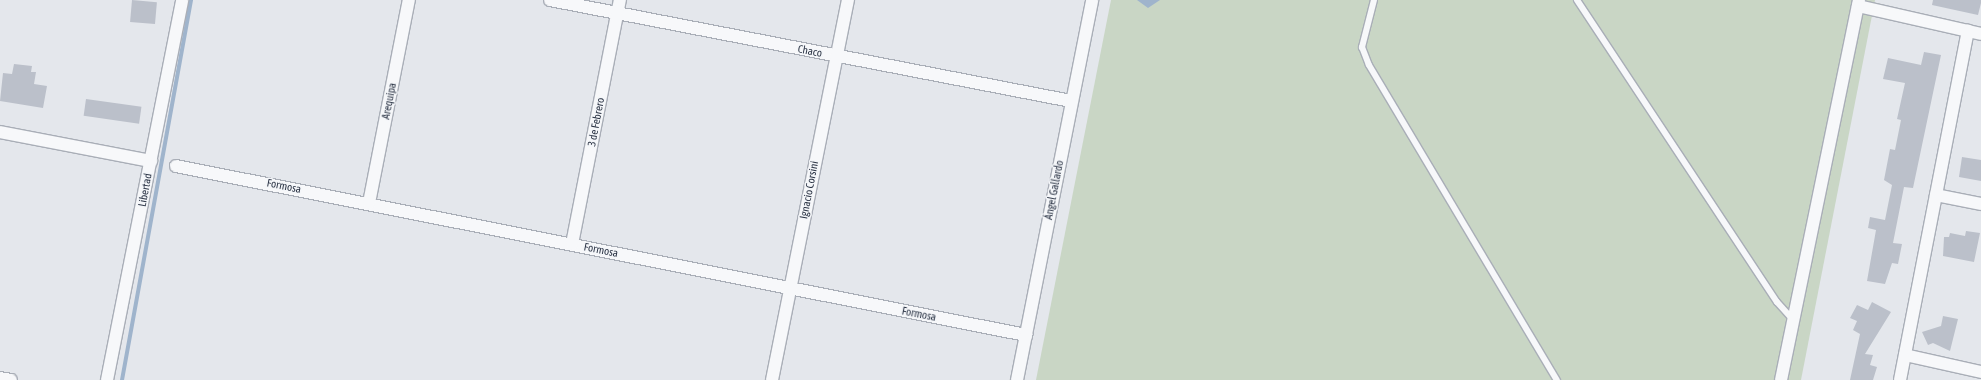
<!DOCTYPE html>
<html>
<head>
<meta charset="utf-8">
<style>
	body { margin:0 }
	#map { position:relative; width:1981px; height:380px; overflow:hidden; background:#e4e7ec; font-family:"Asap Condensed",sans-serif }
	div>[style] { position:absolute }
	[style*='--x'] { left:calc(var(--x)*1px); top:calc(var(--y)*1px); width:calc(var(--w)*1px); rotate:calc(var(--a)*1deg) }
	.green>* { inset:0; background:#c9d6c5 }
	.water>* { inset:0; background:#9fb4cc }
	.stream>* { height:4px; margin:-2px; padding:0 2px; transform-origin:2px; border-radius:2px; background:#9fb4cc }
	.building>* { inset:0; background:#bbc0ca; transform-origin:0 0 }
	.roads { filter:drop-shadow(1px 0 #a9aeb7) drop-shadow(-1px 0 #a9aeb7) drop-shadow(0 1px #a9aeb7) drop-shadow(0 -1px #a9aeb7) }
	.service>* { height:6px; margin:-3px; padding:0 3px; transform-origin:3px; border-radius:3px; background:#f7f8fa }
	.minor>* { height:12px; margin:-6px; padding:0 6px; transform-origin:6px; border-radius:6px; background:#f7f8fa }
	span { translate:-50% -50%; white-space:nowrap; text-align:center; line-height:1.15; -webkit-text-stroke:3px #f4f6f9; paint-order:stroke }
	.street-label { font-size:11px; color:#2b3445 }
</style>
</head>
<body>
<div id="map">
	<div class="green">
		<div style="clip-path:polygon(1111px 0,1875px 0,1801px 380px,1036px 380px)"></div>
	</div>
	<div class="water">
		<div style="clip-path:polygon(1137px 0,1160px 0,1148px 8px)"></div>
	</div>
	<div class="stream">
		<div style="--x:122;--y:380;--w:386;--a:-79.7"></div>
	</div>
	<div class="building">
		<div style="left:132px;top:0;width:25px;height:22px;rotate:5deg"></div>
		<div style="clip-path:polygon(1933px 0,1981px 0,1981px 3px,1978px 15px,1932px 5px)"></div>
		<div style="clip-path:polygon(1924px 52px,1941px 55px,1913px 188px,1904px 187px,1893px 243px,1902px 244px,1898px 264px,1892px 263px,1885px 284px,1867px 281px,1876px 230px,1868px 228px,1870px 217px,1885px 220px,1892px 185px,1884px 180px,1890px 149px,1895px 150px,1901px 120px,1897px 119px,1905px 83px,1883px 79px,1888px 58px,1921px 65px)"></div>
		<div style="clip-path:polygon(14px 64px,32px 66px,31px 72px,36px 72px,34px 84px,47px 86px,43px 108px,0 101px,3px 73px,12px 74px)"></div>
		<div style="left:86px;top:99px;width:56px;height:17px;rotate:8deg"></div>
		<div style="clip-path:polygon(1962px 157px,1981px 160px,1981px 181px,1959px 177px)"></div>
		<div style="clip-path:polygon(1966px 231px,1980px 233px,1974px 262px,1943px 256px,1944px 237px,1949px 237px,1950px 233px,1965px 236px)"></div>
		<div style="clip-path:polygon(1872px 302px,1891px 312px,1865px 354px,1873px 355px,1870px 365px,1877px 367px,1873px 380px,1850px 380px,1860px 334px,1853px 330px,1857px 321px,1850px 318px,1857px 305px,1868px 310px)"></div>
		<div style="clip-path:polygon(1943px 316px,1958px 319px,1950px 351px,1933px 343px,1928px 345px,1922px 332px,1941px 326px)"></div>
	</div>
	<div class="roads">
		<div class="service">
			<div style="--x:1374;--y:0;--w:49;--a:104.3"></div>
			<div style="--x:1362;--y:47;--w:19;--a:69"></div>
			<div style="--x:1369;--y:65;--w:367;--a:59.2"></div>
			<div style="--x:1577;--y:0;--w:362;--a:56.5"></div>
			<div style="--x:1777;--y:302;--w:24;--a:48"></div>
		</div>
		<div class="minor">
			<div style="--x:550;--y:0;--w:531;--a:10.97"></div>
			<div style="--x:1858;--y:6;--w:126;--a:12.8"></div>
			<div style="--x:0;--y:132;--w:154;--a:10.9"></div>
			<div style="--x:176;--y:166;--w:867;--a:11.25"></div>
			<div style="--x:1936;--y:195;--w:46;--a:11.3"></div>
			<div style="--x:369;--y:203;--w:207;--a:-78.9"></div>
			<div style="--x:572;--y:244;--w:249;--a:-78.9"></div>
			<div style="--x:1905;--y:355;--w:78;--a:12.6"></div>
			<div style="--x:0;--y:378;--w:11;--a:10"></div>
			<div style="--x:107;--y:380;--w:387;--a:-78.8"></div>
			<div style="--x:772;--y:380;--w:388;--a:-78.7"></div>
			<div style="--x:1017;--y:380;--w:387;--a:-78.8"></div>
			<div style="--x:1781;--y:380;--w:388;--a:-78.4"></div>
			<div style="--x:1900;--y:380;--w:356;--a:-79"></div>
		</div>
	</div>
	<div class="street-label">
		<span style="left:810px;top:51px;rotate:11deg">Chaco</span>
		<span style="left:389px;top:101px;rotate:-79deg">Arequipa</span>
		<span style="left:596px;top:122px;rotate:-79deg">3 de Febrero</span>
		<span style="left:284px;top:186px;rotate:11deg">Formosa</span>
		<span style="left:145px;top:190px;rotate:-79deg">Libertad</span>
		<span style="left:809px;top:190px;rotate:-79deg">Ignacio Corsini</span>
		<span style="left:1054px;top:190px;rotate:-79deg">Ángel Gallardo</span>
		<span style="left:601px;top:250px;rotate:11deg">Formosa</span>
		<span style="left:919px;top:314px;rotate:11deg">Formosa</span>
	</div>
</div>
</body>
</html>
